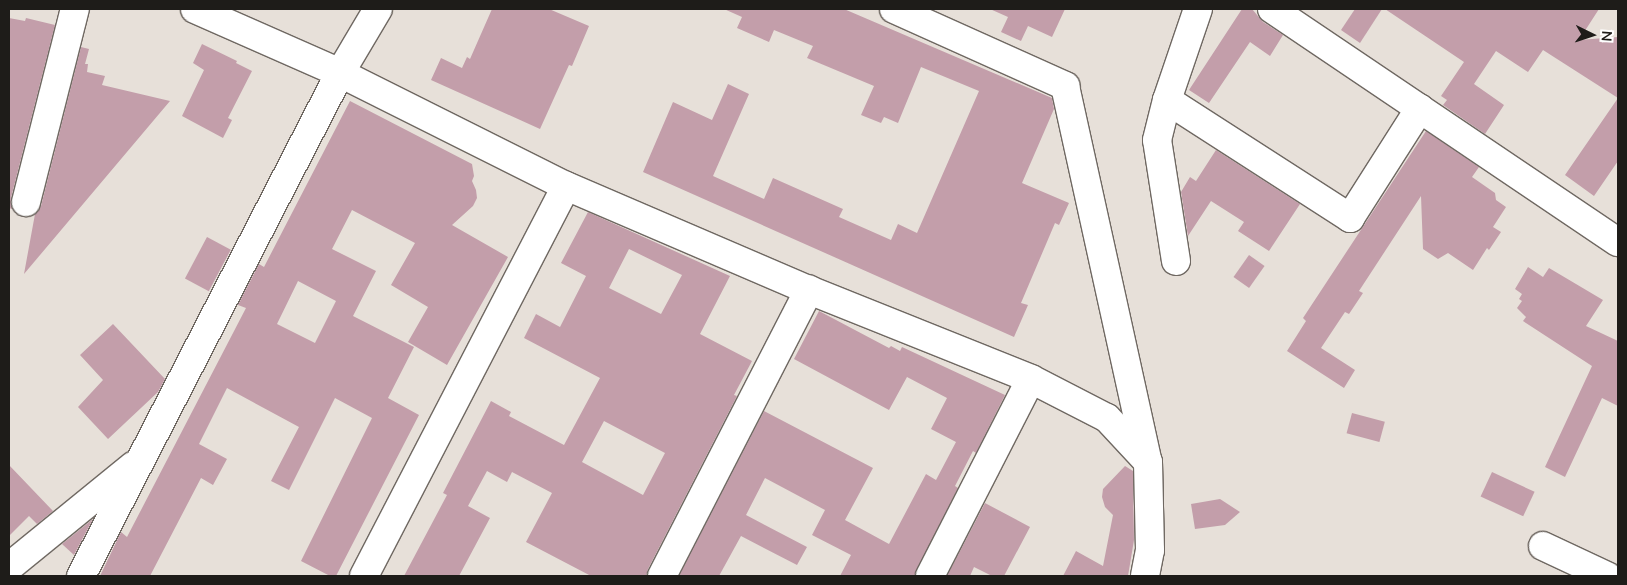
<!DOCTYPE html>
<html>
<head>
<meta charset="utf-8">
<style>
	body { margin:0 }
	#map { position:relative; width:1627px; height:585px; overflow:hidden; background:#e7e0d9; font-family:Mulish,sans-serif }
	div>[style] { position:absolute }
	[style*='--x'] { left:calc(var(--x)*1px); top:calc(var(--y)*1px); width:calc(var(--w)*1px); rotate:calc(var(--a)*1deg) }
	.building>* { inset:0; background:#c39eaa; transform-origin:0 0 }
	.roads { filter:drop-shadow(1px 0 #6f6862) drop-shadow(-1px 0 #6f6862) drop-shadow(0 1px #6f6862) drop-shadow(0 -1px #6f6862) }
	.minor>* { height:28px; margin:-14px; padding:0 14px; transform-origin:14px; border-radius:14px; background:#fff }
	span { translate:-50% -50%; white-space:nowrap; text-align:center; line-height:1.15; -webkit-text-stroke:4px #fff; paint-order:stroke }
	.frame { position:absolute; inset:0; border:10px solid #1e1c19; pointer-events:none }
	.north { position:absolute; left:1567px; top:10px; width:50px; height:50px; -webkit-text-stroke:4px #fff; paint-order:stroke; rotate:94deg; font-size:14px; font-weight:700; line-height:20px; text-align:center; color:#1e1c19 }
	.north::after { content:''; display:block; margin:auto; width:18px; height:22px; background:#1e1c19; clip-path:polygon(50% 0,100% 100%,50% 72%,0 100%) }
</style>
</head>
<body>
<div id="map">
	<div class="building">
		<div style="clip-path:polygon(492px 9px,549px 9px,589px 26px,572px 66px,569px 65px,540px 129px,431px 80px,441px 58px,462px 68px,467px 57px,470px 59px)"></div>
		<div style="clip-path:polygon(724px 9px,844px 9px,1052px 98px,1054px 109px,1022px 183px,1069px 203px,1059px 225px,1055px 223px,1021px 303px,1028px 305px,1014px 337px,643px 172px,673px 102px,712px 120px,728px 84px,749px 94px,713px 176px,764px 199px,773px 178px,843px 209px,839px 217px,891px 240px,898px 224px,917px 233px,979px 91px,921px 67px,898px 123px,884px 117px,881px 123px,861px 115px,874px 86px,807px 58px,813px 46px,774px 30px,769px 42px,737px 28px,742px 17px)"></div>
		<div style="clip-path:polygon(990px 9px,1065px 9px,1052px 37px,1028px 26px,1021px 41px,1001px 32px,1008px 17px)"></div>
		<div style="clip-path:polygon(1242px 9px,1252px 9px,1263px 22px,1283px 35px,1270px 56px,1250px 42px,1209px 103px,1189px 90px)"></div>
		<div style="clip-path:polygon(1355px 9px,1382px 9px,1360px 43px,1341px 30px)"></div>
		<div style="clip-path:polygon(1385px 9px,1599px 9px,1579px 40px,1618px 37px,1618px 161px,1594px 196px,1565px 175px,1618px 98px,1543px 50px,1528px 72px,1496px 51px,1474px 84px,1504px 105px,1485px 134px,1443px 105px,1447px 100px,1441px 96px,1464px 62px)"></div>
		<div style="clip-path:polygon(9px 18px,25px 21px,26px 18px,55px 25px,11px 198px,12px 209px,9px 208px)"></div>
		<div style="clip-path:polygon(202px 44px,237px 61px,236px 63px,252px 71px,228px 118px,232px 120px,223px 138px,182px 116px,204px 70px,193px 63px)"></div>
		<div style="clip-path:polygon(81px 47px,89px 49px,85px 64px,88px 64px,87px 72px,105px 76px,102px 85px,170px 101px,24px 274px,35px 214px,41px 206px)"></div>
		<div style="clip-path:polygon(evenodd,350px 101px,472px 164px,474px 176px,472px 181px,476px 190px,477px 198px,473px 206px,452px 225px,508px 257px,447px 365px,408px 342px,428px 307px,391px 285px,415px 243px,352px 210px,332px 249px,376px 271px,353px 316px,414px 347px,388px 398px,419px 415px,336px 576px,330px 576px,301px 561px,372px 418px,335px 398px,289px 490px,271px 481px,299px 427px,227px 388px,199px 444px,227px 459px,213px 485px,201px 478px,150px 576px,100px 576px,121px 532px,127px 537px,246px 308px,238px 305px,259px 264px,264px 267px,350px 101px,298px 281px,336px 301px,315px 343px,277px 324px,298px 281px)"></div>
		<div style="clip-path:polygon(1426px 131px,1479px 167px,1472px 177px,1495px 193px,1496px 200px,1506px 207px,1493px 227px,1501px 232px,1489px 250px,1487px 248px,1473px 270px,1448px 253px,1438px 259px,1423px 249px,1421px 196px,1359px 291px,1363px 293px,1349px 314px,1345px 312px,1321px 348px,1355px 370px,1344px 388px,1287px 351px,1306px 321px,1303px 318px)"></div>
		<div style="clip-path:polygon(1216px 150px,1300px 204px,1269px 251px,1238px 231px,1244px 222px,1211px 201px,1188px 236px,1181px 192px,1190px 177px,1196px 181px)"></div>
		<div style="clip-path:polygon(evenodd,588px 212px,730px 276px,700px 334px,752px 361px,734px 395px,737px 396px,648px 569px,646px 576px,591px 576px,526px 542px,552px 493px,512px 472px,507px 482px,487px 471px,468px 506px,490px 518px,459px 576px,404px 576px,447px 495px,443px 493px,491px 401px,511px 412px,509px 416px,564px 445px,600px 378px,524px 338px,536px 314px,560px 327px,586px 276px,561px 263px,588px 212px,629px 249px,682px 275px,661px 314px,609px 288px,629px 249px,588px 212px,604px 421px,665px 453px,643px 495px,582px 462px,604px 421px)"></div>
		<div style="left:207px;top:237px;width:27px;height:47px;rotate:28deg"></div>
		<div style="left:1249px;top:255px;width:19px;height:27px;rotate:35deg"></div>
		<div style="clip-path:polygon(1528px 267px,1543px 277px,1549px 268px,1603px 300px,1586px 326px,1618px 341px,1618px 406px,1602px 398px,1565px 477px,1545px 467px,1592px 366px,1523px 321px,1526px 317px,1517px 308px,1522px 301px,1519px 299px,1522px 294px,1515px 289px)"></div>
		<div style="clip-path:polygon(819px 311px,889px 348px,891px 346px,900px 351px,902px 347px,1005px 395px,976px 453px,973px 451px,955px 486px,958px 488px,914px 576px,840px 576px,851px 555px,812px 535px,825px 510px,765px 478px,746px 515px,807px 547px,797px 565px,741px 536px,719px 576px,679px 576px,764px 411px,873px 468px,845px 520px,889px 544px,926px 474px,936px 480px,956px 442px,931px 429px,947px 398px,907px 377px,889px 410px,794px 359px)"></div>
		<div style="clip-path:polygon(113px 324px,165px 379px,158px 392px,108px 439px,78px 407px,103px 380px,80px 355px)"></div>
		<div style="left:1352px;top:413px;width:34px;height:21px;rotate:15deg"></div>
		<div style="clip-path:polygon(9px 465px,53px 511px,37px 524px,29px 516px,9px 536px)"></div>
		<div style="clip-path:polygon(1125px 466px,1133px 471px,1134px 540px,1128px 576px,1063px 576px,1076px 551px,1103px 566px,1113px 515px,1105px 507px,1102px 497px,1103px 489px)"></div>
		<div style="left:1492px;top:472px;width:47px;height:27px;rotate:25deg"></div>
		<div style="clip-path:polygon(1220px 499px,1240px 512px,1225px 525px,1195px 529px,1191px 504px)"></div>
		<div style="clip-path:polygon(985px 503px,1030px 527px,1004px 576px,992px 576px,974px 567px,970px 576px,947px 576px)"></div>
		<div style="clip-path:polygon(93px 519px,74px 555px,62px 544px)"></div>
	</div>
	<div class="roads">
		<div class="minor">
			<div style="--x:195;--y:9;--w:158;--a:23.8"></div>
			<div style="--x:340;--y:73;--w:253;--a:26.6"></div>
			<div style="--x:566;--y:186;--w:264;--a:23.2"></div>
			<div style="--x:809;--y:290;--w:239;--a:21.8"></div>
			<div style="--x:1031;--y:379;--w:85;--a:27.2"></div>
			<div style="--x:1107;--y:418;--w:60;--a:47"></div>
			<div style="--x:894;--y:9;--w:188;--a:24.2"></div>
			<div style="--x:1065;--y:86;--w:385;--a:77.6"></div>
			<div style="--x:1148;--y:462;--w:88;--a:88.7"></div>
			<div style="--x:1150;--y:550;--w:26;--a:101"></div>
			<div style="--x:1272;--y:9;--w:417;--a:34"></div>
			<div style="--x:1167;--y:100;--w:218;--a:32.8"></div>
			<div style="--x:1350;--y:218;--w:130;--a:-57.5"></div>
			<div style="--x:26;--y:202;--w:199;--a:-75.8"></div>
			<div style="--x:1176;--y:261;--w:122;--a:-98.9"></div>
			<div style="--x:1157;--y:140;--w:41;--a:-76"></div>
			<div style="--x:1167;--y:100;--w:96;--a:-71.2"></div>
			<div style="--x:1543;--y:546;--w:71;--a:25.1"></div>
			<div style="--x:9;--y:567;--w:160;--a:-39.2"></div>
			<div style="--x:81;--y:576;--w:566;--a:-62.76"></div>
			<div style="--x:340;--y:73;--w:74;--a:-59.3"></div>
			<div style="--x:364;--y:576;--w:439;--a:-62.6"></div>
			<div style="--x:662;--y:576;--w:322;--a:-62.8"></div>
			<div style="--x:930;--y:576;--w:221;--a:-62.9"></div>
		</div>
	</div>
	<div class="frame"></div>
	<div class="north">N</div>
</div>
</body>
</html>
